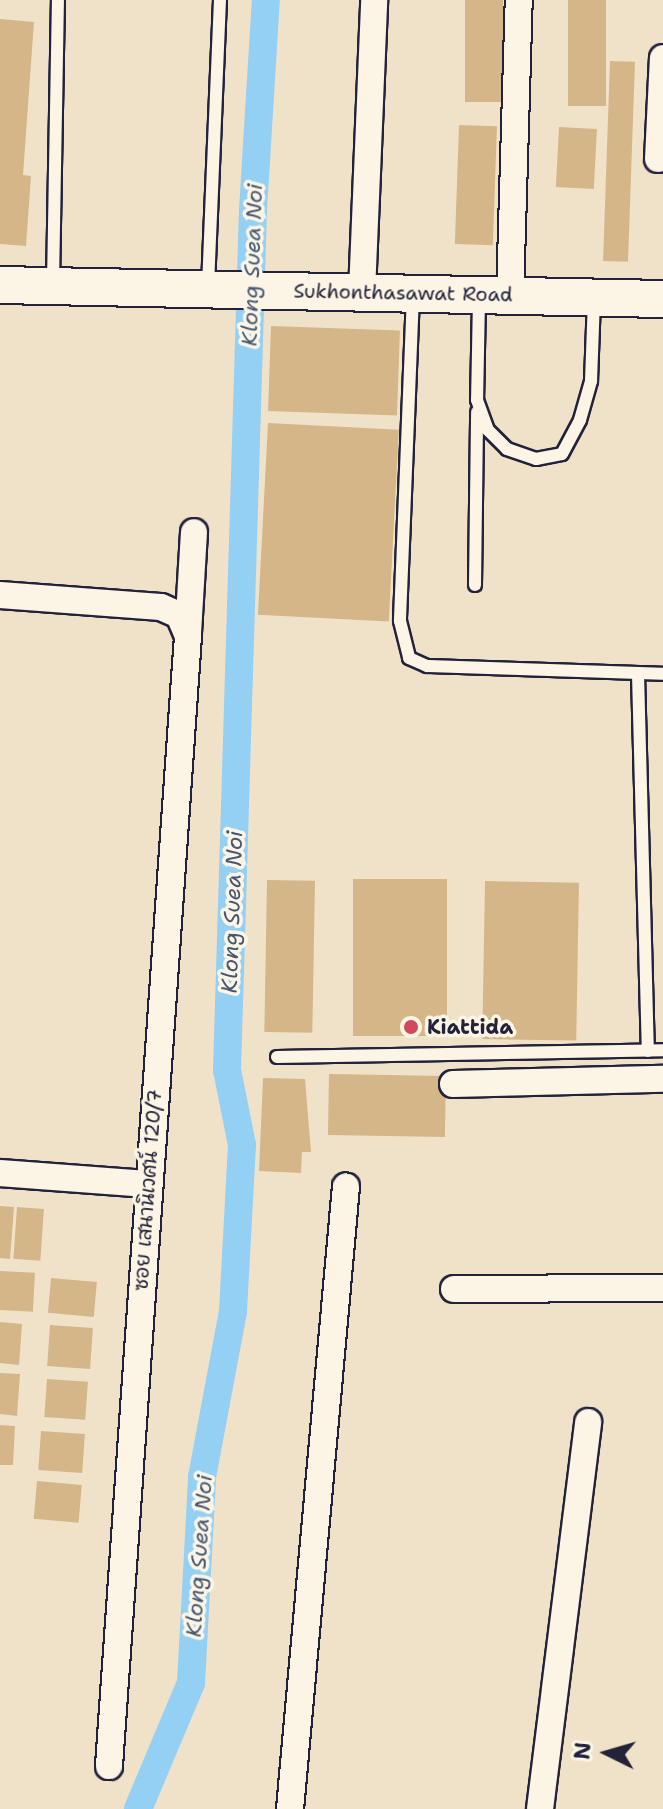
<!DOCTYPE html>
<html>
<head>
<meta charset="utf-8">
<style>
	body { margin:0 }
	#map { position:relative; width:663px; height:1809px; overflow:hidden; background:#f0e2c9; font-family:"Shantell Sans","Playpen Sans Thai",sans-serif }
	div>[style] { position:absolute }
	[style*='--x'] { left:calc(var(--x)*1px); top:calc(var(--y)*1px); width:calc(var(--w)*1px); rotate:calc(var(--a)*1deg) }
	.canal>* { height:28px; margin:-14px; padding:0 14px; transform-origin:14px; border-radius:14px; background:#94cff4 }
	.building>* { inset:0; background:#d5b689; transform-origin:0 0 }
	.roads { filter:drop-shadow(2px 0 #22223b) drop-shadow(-2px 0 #22223b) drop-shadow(0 2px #22223b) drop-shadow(0 -2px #22223b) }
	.lane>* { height:12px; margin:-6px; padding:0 6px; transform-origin:6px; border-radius:6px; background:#fcf5e5 }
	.street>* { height:26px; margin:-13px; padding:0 13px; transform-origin:13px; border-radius:13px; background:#fcf5e5 }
	.secondary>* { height:36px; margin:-18px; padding:0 18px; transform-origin:18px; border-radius:18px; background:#fcf5e5 }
	.dots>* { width:22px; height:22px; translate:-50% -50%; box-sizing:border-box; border:4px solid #fcf5e5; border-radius:50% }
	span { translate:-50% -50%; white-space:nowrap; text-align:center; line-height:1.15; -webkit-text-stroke:7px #fcf5e5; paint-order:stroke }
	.street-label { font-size:20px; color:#22223b }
	.poi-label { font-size:20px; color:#22223b; font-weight:700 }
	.left { translate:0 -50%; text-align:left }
	.water-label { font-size:22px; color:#445672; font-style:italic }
	.north { position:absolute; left:567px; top:1713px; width:80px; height:80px; -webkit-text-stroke:6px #fcf5e5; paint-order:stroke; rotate:275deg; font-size:22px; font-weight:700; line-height:32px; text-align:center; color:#22223b }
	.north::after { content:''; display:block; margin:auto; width:28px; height:36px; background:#22223b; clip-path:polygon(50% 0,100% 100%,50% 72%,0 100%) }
</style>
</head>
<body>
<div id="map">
	<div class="canal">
		<div style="--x:138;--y:1809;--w:137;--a:-67.2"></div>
		<div style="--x:191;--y:1683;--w:206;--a:-86.9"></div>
		<div style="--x:202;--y:1477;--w:169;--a:-79.4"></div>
		<div style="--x:233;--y:1311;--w:166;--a:-86.9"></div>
		<div style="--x:242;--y:1145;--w:76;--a:-101.3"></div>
		<div style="--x:227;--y:1070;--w:860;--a:-88.27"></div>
		<div style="--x:253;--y:210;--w:210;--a:-86.5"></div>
	</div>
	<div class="building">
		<div style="left:465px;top:0;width:38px;height:102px"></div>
		<div style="left:568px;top:0;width:38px;height:106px"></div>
		<div style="clip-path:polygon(0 19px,34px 22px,23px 175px,31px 176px,26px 246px,0 244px)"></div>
		<div style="left:610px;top:61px;width:25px;height:200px;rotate:2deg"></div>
		<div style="left:459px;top:125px;width:38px;height:119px;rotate:2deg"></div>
		<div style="left:559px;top:127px;width:38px;height:60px;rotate:3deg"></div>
		<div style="left:271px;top:326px;width:129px;height:85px;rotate:2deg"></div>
		<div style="left:268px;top:423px;width:131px;height:192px;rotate:3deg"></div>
		<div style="left:353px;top:879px;width:94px;height:157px"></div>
		<div style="left:267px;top:880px;width:48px;height:152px;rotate:1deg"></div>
		<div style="left:485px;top:881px;width:94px;height:158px;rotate:1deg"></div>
		<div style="left:329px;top:1074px;width:117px;height:61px;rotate:1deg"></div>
		<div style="clip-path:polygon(263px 1078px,305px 1079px,311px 1152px,302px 1152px,301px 1173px,259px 1171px)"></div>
		<div style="clip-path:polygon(0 1206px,14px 1207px,10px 1259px,0 1258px)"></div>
		<div style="left:17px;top:1207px;width:27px;height:52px;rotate:4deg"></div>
		<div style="left:0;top:1271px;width:35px;height:39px;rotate:3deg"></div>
		<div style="left:51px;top:1278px;width:46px;height:35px;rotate:5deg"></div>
		<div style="clip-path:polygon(0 1322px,22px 1324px,19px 1365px,0 1363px)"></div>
		<div style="left:50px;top:1325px;width:43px;height:41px;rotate:4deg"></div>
		<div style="clip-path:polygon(0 1373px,20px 1374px,17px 1416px,0 1414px)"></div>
		<div style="left:47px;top:1379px;width:41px;height:38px;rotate:4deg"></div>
		<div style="clip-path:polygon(0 1425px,15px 1426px,13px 1465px,0 1465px)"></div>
		<div style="left:41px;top:1431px;width:44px;height:39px;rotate:4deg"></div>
		<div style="left:37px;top:1481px;width:45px;height:38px;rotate:5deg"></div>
	</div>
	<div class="roads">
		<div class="lane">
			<div style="--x:53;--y:283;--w:283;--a:-89"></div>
			<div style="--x:208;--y:286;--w:286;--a:-87.6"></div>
			<div style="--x:413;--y:295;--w:326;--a:92.3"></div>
			<div style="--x:400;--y:621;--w:38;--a:76"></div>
			<div style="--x:409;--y:658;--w:20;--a:24"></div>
			<div style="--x:427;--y:666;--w:236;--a:1.9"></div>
			<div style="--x:479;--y:299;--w:101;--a:91.1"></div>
			<div style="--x:477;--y:400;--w:32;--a:70"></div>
			<div style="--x:488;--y:430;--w:27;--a:45"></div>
			<div style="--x:507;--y:449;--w:31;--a:19"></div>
			<div style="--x:536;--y:459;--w:26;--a:-11"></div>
			<div style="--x:562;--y:454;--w:38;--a:-62"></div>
			<div style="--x:580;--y:420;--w:41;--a:-74.2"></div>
			<div style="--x:591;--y:381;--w:81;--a:-87.9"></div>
			<div style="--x:475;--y:585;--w:173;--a:-89.3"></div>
			<div style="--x:638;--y:674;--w:377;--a:88.5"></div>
			<div style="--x:277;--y:1057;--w:386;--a:-1"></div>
		</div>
		<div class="street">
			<div style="--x:658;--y:159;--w:101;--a:-87.2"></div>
			<div style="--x:362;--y:292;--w:292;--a:-87.6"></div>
			<div style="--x:510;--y:295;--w:295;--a:-88.3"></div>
			<div style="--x:0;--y:595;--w:161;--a:4.3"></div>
			<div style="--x:161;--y:607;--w:20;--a:24"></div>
			<div style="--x:179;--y:615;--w:23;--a:67"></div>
			<div style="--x:188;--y:636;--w:1133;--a:94"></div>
			<div style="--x:188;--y:633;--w:101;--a:-86.6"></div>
			<div style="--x:453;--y:1084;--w:210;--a:-1.4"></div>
			<div style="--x:0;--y:1173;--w:148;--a:4.3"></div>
			<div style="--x:454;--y:1289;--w:209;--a:-0.3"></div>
			<div style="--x:290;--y:1809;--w:625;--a:-84.86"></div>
			<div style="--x:540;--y:1809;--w:390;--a:-82.9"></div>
		</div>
		<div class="secondary">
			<div style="--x:0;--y:285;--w:663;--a:1.21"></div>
		</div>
	</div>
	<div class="dots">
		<div style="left:411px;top:1027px;background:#d1495b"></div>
	</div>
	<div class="street-label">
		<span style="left:403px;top:293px;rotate:1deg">Sukhonthasawat Road</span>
		<span style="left:148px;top:1190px;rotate:-86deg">ซอย เสนานิเวศน์ 120/7</span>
	</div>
	<div class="poi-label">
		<span class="left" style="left:427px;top:1027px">Kiattida</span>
	</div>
	<div class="water-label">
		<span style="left:252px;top:265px;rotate:-88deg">Klong Suea Noi</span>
		<span style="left:232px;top:912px;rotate:-88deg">Klong Suea Noi</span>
		<span style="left:199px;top:1556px;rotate:-86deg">Klong Suea Noi</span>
	</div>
	<div class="north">N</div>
</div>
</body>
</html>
